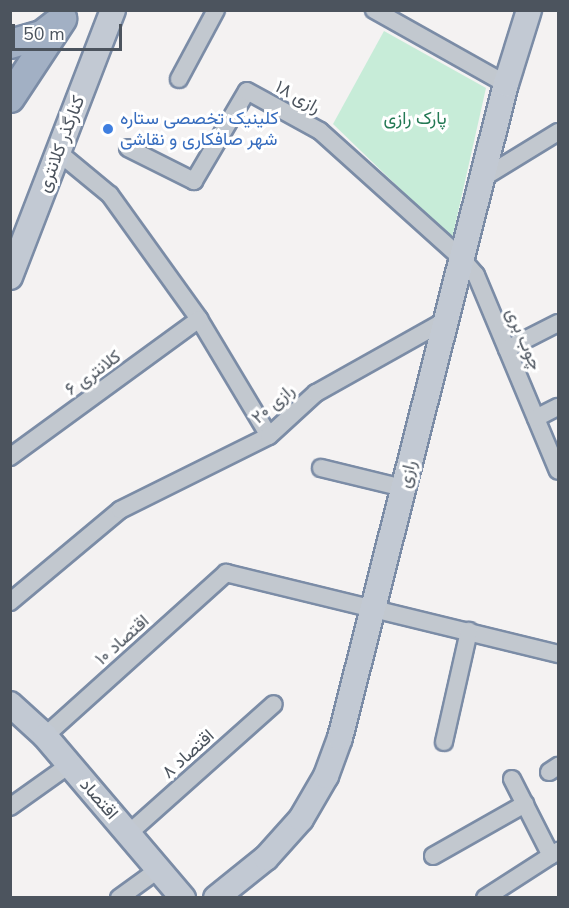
<!DOCTYPE html>
<html>
<head>
<meta charset="utf-8">
<style>
	body { margin:0 }
	#map { position:relative; width:569px; height:908px; overflow:hidden; background:#f4f2f2; font-family:"Nunito Sans",Vazirmatn,sans-serif }
	div>[style] { position:absolute }
	[style*='--x'] { left:calc(var(--x)*1px); top:calc(var(--y)*1px); width:calc(var(--w)*1px); rotate:calc(var(--a)*1deg) }
	.green>* { inset:0; background:#c7ecd8 }
	.roads { filter:drop-shadow(2px 0 #7b8ca6) drop-shadow(-2px 0 #7b8ca6) drop-shadow(0 2px #7b8ca6) drop-shadow(0 -2px #7b8ca6) }
	.minor>* { height:16px; margin:-8px; padding:0 8px; transform-origin:8px; border-radius:8px; background:#c2c8cf }
	.secondary>* { height:24px; margin:-12px; padding:0 12px; transform-origin:12px; border-radius:12px; background:#c2c9d3 }
	.trunk>* { height:28px; margin:-14px; padding:0 14px; transform-origin:14px; border-radius:14px; background:#a2b0c4 }
	.dots>* { width:16px; height:16px; translate:-50% -50%; box-sizing:border-box; border:3px solid #fff; border-radius:50% }
	span { translate:-50% -50%; white-space:nowrap; text-align:center; line-height:1.15; -webkit-text-stroke:6px #fff; paint-order:stroke }
	.street-label { font-size:18px; color:#4c545e }
	.park-label { font-size:18px; color:#237954 }
	.shop-label { font-size:18px; color:#366cbe }
	.left { translate:0 -50%; text-align:left }
	.frame { position:absolute; inset:0; border:12px solid #4c545e; pointer-events:none }
	.scale { position:absolute; left:12px; top:24px; width:110px; height:27px; box-sizing:border-box; border:3px solid #4c545e; border-top:0; padding-left:8px; font-size:18px; line-height:21px; white-space:nowrap; color:#4c545e; -webkit-text-stroke:4px #fff; paint-order:stroke }
</style>
</head>
<body>
<div id="map">
	<div class="green">
		<div style="clip-path:polygon(384px 31px,486px 88px,452px 239px,333px 124px)"></div>
	</div>
	<div class="roads">
		<div class="minor">
			<div style="--x:374;--y:10;--w:151;--a:29.3"></div>
			<div style="--x:179;--y:79;--w:78;--a:-61.8"></div>
			<div style="--x:128;--y:148;--w:74;--a:26.6"></div>
			<div style="--x:194;--y:181;--w:104;--a:-59.5"></div>
			<div style="--x:247;--y:91;--w:83;--a:28.7"></div>
			<div style="--x:320;--y:131;--w:191;--a:42"></div>
			<div style="--x:462;--y:259;--w:21;--a:49"></div>
			<div style="--x:476;--y:275;--w:212;--a:67.3"></div>
			<div style="--x:58;--y:152;--w:67;--a:39.6"></div>
			<div style="--x:110;--y:195;--w:153;--a:54.3"></div>
			<div style="--x:199;--y:319;--w:136;--a:59.1"></div>
			<div style="--x:483;--y:178;--w:88;--a:-31.5"></div>
			<div style="--x:507;--y:349;--w:57;--a:-27"></div>
			<div style="--x:536;--y:418;--w:25;--a:-27"></div>
			<div style="--x:10;--y:457;--w:234;--a:-36.1"></div>
			<div style="--x:321;--y:468;--w:84;--a:13.7"></div>
			<div style="--x:10;--y:602;--w:143;--a:-39.9"></div>
			<div style="--x:120;--y:510;--w:166;--a:-26.4"></div>
			<div style="--x:269;--y:436;--w:64;--a:-42.5"></div>
			<div style="--x:316;--y:393;--w:149;--a:-29.3"></div>
			<div style="--x:45;--y:736;--w:244;--a:-42"></div>
			<div style="--x:226;--y:573;--w:342;--a:13.7"></div>
			<div style="--x:444;--y:742;--w:114;--a:-77.3"></div>
			<div style="--x:549;--y:772;--w:11;--a:-34"></div>
			<div style="--x:512;--y:779;--w:86;--a:63.1"></div>
			<div style="--x:10;--y:807;--w:72;--a:-35.4"></div>
			<div style="--x:128;--y:834;--w:195;--a:-41.7"></div>
			<div style="--x:433;--y:856;--w:106;--a:-29.5"></div>
			<div style="--x:119;--y:898;--w:49;--a:-35.9"></div>
			<div style="--x:485;--y:898;--w:87;--a:-32.8"></div>
		</div>
		<div class="secondary">
			<div style="--x:10;--y:277;--w:286;--a:-68.9"></div>
			<div style="--x:10;--y:704;--w:47;--a:42.4"></div>
			<div style="--x:45;--y:736;--w:213;--a:49.6"></div>
			<div style="--x:216;--y:898;--w:64;--a:-38.7"></div>
			<div style="--x:266;--y:858;--w:52;--a:-48.1"></div>
			<div style="--x:301;--y:819;--w:50;--a:-59.8"></div>
			<div style="--x:326;--y:776;--w:40;--a:-69.8"></div>
			<div style="--x:340;--y:738;--w:675;--a:-75.76"></div>
			<div style="--x:506;--y:84;--w:77;--a:-72.7"></div>
		</div>
		<div class="trunk">
			<div style="--x:10;--y:44;--w:33;--a:-16"></div>
			<div style="--x:42;--y:35;--w:18;--a:-38"></div>
			<div style="--x:10;--y:98;--w:95;--a:-56.6"></div>
		</div>
	</div>
	<div class="dots">
		<div style="left:108px;top:129px;background:#3f7fe0"></div>
	</div>
	<div class="street-label">
		<span style="left:298px;top:97px;rotate:29deg">رازی ۱۸</span>
		<span style="left:61px;top:144px;rotate:-69deg">کنارگذر کلانتری</span>
		<span style="left:524px;top:339px;rotate:67deg">چوب بری</span>
		<span style="left:93px;top:373px;rotate:-36deg">کلانتری ۶</span>
		<span style="left:273px;top:404px;rotate:-41deg">رازی ۲۰</span>
		<span style="left:407px;top:474px;rotate:-76deg">رازی</span>
		<span style="left:122px;top:640px;rotate:-42deg">۱۰ اقتصاد</span>
		<span style="left:188px;top:754px;rotate:-42deg">۸ اقتصاد</span>
		<span style="left:99px;top:799px;rotate:49deg">اقتصاد</span>
	</div>
	<div class="park-label">
		<span style="left:415px;top:118px">پارک رازی</span>
	</div>
	<div class="shop-label">
		<span class="left" style="left:120px;top:129px">کلینیک تخصصی ستاره<br>شهر صافکاری و نقاشی</span>
	</div>
	<div class="frame"></div>
	<div class="scale">50 m</div>
</div>
</body>
</html>
